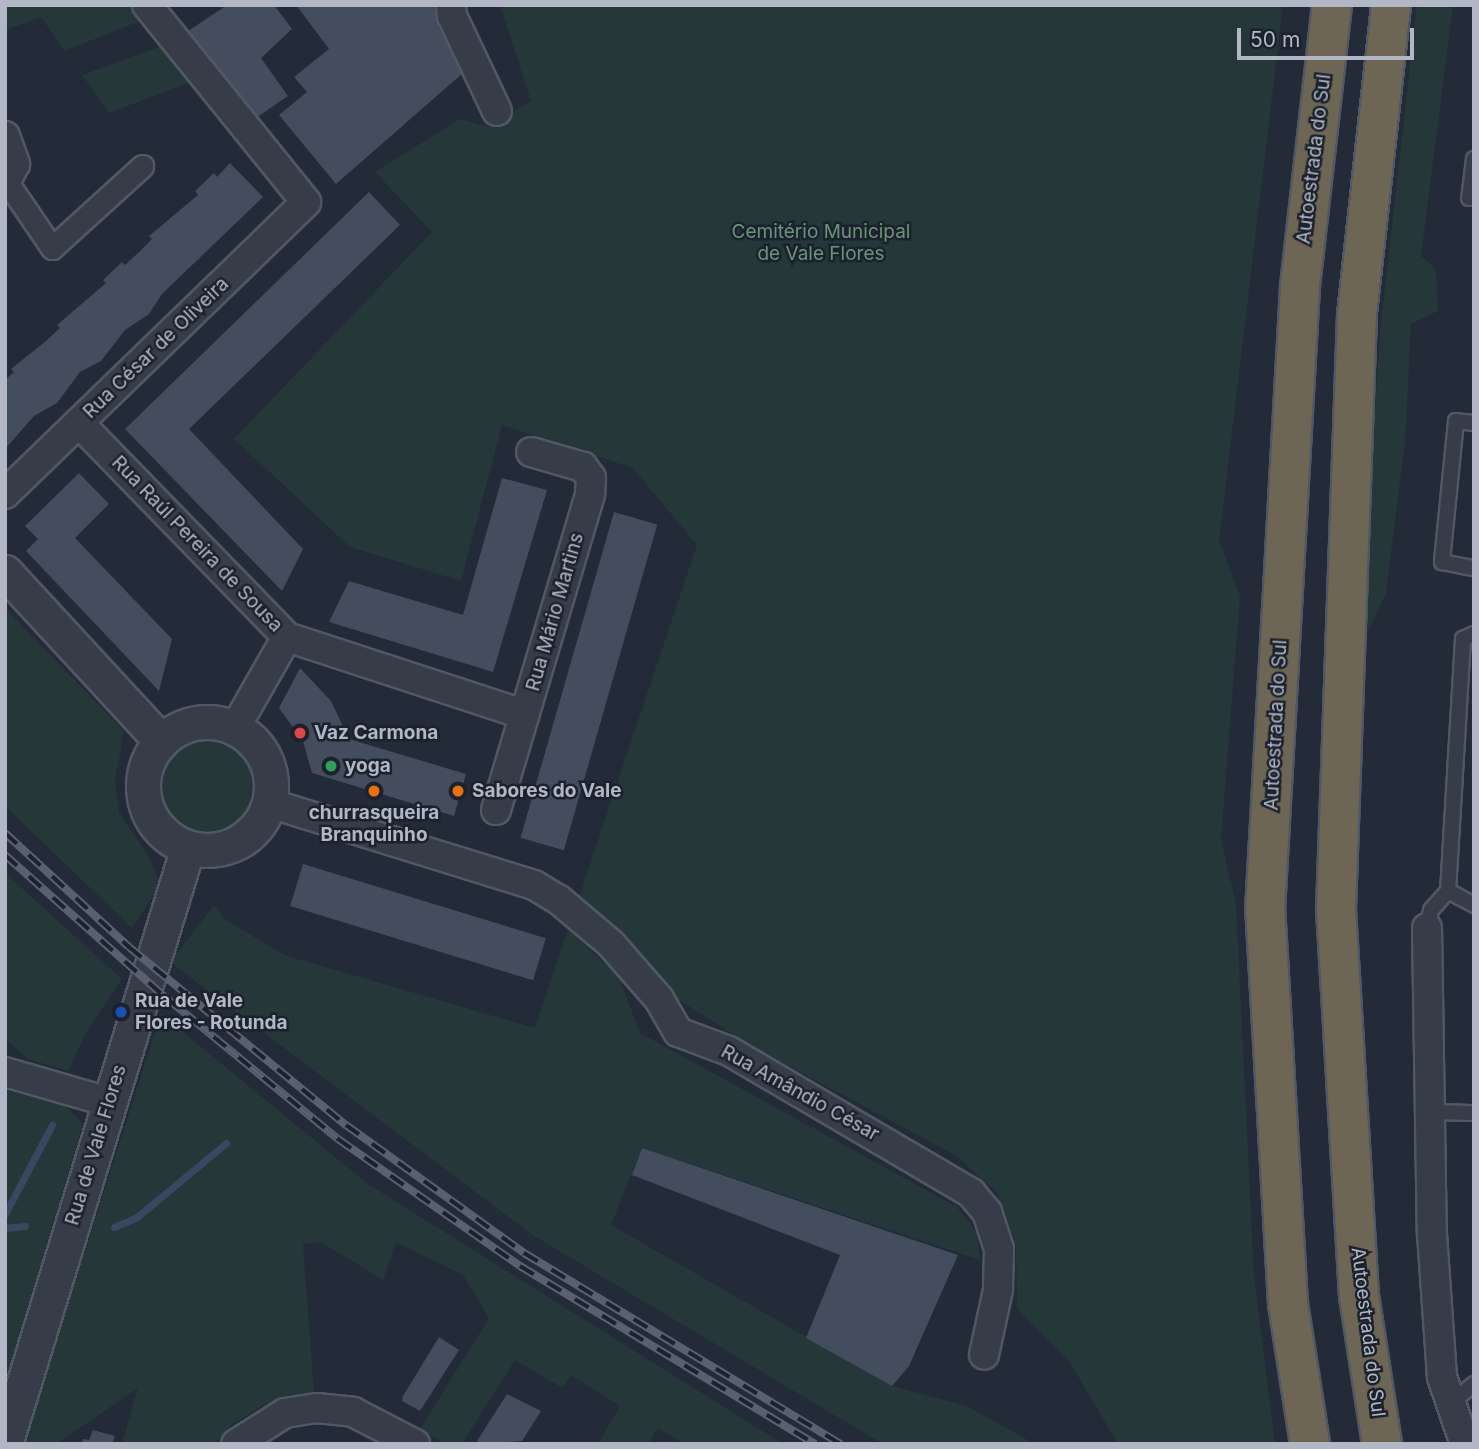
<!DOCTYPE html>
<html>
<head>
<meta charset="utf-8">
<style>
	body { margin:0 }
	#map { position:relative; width:1479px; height:1449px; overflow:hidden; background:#232a38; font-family:Inter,sans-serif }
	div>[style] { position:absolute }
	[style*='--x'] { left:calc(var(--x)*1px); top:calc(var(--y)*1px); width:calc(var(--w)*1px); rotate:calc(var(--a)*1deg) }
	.green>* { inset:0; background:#26373a }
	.round { border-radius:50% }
	.stream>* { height:7px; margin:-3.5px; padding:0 3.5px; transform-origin:3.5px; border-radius:3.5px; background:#394761 }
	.building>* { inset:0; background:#444d5d; transform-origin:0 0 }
	.roads { filter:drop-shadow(2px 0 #515763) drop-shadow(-2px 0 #515763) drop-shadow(0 2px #515763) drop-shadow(0 -2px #515763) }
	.service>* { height:14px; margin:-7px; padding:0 7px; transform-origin:7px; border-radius:7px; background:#363d49 }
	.pedestrian>* { height:21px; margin:-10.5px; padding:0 10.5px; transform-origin:10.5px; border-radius:10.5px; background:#363d49 }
	.minor>* { height:28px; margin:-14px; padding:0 14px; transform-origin:14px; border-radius:14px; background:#363d49 }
	.tertiary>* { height:33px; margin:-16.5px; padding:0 16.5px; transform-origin:16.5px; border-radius:16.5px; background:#363d49 }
	.tertiary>.ring { margin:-16.5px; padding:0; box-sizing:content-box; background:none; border:33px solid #363d49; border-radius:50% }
	.motorway>* { height:38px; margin:-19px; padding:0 19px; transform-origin:19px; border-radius:19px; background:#6e6654 }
	.rail>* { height:8px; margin-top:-4px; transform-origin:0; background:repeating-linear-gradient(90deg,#1c222d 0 16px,#596070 0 32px); box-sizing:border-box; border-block:2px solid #596070 }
	.dots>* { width:19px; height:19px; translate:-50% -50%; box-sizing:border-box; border:4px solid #1c222d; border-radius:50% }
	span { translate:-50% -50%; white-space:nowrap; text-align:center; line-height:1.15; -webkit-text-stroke:5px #1c222d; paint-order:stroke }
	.street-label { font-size:19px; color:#b1b7c5 }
	.park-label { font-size:19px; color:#6a9477 }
	.poi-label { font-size:19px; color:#b1b7c5; font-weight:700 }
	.left { translate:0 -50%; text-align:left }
	.frame { position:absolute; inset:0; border:7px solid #b1b7c5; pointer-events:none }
	.scale { position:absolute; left:1237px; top:28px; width:177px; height:32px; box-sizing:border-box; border:4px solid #b1b7c5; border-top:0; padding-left:9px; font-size:21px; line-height:24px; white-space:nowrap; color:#b1b7c5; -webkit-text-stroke:5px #1c222d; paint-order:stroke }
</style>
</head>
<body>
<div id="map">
	<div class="green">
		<div style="clip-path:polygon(5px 5px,136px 5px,143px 20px,64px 51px,41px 17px,5px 30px)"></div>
		<div style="clip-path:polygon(500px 5px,1283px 5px,1219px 541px,1240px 596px,1221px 840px,1236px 904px,1254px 1276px,1275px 1444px,1118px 1444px,1069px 1361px,1017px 1309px,1016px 1245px,998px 1194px,957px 1156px,751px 1046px,679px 1000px,579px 897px,697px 545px,633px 468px,502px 425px,461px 581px,350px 547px,234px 439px,432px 232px,375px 172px,460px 119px,489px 127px,531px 101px)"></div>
		<div style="clip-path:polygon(1417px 5px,1453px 5px,1421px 256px,1436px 269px,1438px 311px,1411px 324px,1405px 442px,1386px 593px,1357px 656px,1381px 323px)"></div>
		<div style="clip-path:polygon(162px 46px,191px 82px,109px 113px,82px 75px)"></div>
		<div style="clip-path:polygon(5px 608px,124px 731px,115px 780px,119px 813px,150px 858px,158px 879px,157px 890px,132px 928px,5px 806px)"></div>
		<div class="round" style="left:160px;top:740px;width:94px;height:94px"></div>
		<div style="clip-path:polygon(5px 873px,122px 979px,86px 1033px,68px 1071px,28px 1059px,5px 1039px)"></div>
		<div style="clip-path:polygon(214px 905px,225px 919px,284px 955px,535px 1028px,568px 929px,619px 977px,640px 1033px,957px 1207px,977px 1232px,980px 1260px,642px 1148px,611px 1225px,892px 1386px,967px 1406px,1035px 1444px,883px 1444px,534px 1236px,170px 962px)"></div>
		<div style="clip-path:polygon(161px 1014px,368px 1184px,783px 1444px,685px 1444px,658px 1428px,648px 1444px,598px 1444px,620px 1406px,571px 1375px,563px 1388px,515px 1360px,462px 1444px,445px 1444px,420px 1429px,489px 1318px,463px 1275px,396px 1242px,383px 1280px,321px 1242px,303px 1244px,314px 1392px,262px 1406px,233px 1424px,214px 1444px,122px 1444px,138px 1388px,56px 1444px,23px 1444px)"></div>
		<div style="clip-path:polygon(5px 1090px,65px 1105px,83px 1124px,5px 1382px)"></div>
	</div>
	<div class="stream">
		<div style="--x:5;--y:1214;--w:101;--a:-62.2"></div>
		<div style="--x:114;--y:1227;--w:25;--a:-23"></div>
		<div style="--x:137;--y:1217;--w:116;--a:-39.7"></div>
		<div style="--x:5;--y:1228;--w:20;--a:-6"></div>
	</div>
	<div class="building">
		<div style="clip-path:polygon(227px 5px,274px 5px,292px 29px,261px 58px,288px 96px,250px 122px,185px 33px)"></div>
		<div style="clip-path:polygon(296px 5px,434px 5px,439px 28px,463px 73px,336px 184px,279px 115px,307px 92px,294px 77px,329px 49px)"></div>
		<div style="clip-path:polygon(230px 163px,263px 197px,162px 294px,149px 314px,125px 330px,101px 361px,80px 372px,57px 403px,34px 416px,5px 449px,5px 380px,14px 372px,11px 369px,46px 341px,60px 328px,57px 325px,106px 283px,103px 280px,122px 262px,125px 265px,139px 252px,152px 239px,149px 236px,198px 195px,195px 191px,214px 173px,217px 177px)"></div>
		<div style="clip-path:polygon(369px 192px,400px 225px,189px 429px,303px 549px,282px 591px,125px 429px)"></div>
		<div style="clip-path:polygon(79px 473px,109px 504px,75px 538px,172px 639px,159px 691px,26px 551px,38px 539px,25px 526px)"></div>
		<div style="clip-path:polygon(502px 478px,547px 490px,493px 672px,329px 622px,349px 581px,463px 615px)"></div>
		<div style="left:614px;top:512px;width:45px;height:339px;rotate:16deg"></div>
		<div style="clip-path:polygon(300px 668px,331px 701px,349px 739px,466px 774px,454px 816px,312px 773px,303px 741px,279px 708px)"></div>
		<div style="left:303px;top:864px;width:254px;height:44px;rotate:17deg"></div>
		<div style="clip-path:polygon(642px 1148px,958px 1255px,909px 1366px,892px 1386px,806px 1338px,840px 1255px,632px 1175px)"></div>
		<div style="clip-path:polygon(439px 1337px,459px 1350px,420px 1411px,402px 1401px,403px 1396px)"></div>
		<div style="clip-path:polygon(507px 1394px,541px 1411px,522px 1441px,482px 1444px,477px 1441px)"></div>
		<div style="clip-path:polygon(93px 1430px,115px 1436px,112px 1444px,82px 1444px,83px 1439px,89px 1440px)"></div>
	</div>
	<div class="roads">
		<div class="service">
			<div style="--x:1474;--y:159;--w:39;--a:97"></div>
			<div style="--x:1469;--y:198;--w:5;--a:0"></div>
			<div style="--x:1474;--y:423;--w:18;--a:-174"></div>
			<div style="--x:1456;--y:421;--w:142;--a:95.7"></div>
			<div style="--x:1442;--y:562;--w:33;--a:11"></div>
			<div style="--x:1474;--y:634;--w:12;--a:156"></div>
			<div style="--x:1463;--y:639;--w:252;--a:93.4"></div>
			<div style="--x:1448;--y:891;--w:30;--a:28"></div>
			<div style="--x:1427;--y:928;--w:18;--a:-77"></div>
			<div style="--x:1431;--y:910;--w:25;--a:-48"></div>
			<div style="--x:1430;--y:1112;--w:44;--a:1.3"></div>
			<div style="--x:1450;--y:1404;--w:31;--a:-40"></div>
		</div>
		<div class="pedestrian">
			<div style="--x:7;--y:182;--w:80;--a:55.7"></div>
			<div style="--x:52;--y:248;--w:122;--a:-42.3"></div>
		</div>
		<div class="minor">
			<div style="--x:451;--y:5;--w:11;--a:85"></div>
			<div style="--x:452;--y:16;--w:105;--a:64.7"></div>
			<div style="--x:5;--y:136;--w:30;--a:70"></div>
			<div style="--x:15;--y:164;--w:21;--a:118"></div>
			<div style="--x:79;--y:423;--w:298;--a:45.8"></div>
			<div style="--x:287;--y:637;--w:250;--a:18.1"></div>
			<div style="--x:5;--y:494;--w:419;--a:-44.1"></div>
			<div style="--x:306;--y:202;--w:253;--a:-128.9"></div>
			<div style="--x:235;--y:728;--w:105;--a:-60.3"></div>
			<div style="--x:269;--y:803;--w:277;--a:17.2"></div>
			<div style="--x:534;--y:885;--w:29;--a:31"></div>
			<div style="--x:559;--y:900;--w:68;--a:40.2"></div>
			<div style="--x:611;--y:944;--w:73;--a:48.9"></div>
			<div style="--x:659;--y:999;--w:38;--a:60"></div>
			<div style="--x:678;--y:1032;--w:54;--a:20.4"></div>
			<div style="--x:729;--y:1051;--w:281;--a:30.4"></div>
			<div style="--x:971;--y:1193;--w:25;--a:50"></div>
			<div style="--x:987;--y:1212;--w:39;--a:72"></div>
			<div style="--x:999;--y:1249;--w:41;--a:91.4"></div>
			<div style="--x:998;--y:1290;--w:66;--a:102.2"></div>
			<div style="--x:496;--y:810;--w:330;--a:-73.4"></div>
			<div style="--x:590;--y:494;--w:16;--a:-86"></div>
			<div style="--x:591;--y:478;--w:14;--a:-126"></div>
			<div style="--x:583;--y:467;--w:54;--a:-163.9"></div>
			<div style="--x:1427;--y:928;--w:306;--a:89.1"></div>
			<div style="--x:1432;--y:1234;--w:143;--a:86"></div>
			<div style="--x:1442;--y:1377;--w:71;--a:71.1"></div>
			<div style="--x:5;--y:1072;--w:108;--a:16.1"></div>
			<div style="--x:236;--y:1444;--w:58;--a:-32.3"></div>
			<div style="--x:285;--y:1413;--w:32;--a:-9"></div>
			<div style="--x:317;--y:1408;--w:36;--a:6"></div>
			<div style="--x:353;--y:1412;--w:70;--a:27.3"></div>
		</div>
		<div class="tertiary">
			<div style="--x:5;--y:572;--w:230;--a:47.3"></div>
			<div class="ring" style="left:143px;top:722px;width:95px;height:95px"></div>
			<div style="--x:5;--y:1444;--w:624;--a:-72.96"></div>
		</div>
		<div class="motorway">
			<div style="--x:1310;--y:1444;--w:142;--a:-98.9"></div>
			<div style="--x:1288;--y:1304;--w:394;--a:-93.3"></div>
			<div style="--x:1265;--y:911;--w:626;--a:-86.79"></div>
			<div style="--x:1300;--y:286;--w:283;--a:-83.5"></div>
			<div style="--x:1382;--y:1444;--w:150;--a:-98.8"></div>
			<div style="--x:1359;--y:1296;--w:387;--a:-93.4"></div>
			<div style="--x:1336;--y:910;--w:596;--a:-87.98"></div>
			<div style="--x:1357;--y:314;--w:311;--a:-83.7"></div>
		</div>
	</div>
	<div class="rail">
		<div style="--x:5;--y:833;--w:168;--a:42.6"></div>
		<div style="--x:129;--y:947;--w:281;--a:39.4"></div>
		<div style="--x:346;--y:1125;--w:219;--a:35.7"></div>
		<div style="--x:524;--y:1253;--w:370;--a:31.1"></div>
		<div style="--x:5;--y:855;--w:213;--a:41.6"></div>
		<div style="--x:164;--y:996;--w:225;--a:39.4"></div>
		<div style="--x:338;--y:1139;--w:222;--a:34.9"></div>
		<div style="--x:520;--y:1266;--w:345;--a:31.1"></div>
	</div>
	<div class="dots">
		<div style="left:300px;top:733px;background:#e0444e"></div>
		<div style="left:331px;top:766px;background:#2e9e5b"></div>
		<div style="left:374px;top:791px;background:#e8710a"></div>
		<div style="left:458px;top:791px;background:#e8710a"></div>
		<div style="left:121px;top:1012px;background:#1a4fb4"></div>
	</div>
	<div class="street-label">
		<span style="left:1314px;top:159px;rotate:-83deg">Autoestrada do Sul</span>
		<span style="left:156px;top:348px;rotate:-44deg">Rua César de Oliveira</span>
		<span style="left:197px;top:544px;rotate:46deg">Rua Raúl Pereira de Sousa</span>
		<span style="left:555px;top:612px;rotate:-74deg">Rua Mário Martins</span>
		<span style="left:1276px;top:725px;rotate:-87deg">Autoestrada do Sul</span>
		<span style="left:800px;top:1093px;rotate:29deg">Rua Amândio César</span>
		<span style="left:96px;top:1145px;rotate:-73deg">Rua de Vale Flores</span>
		<span style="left:1368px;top:1332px;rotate:83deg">Autoestrada do Sul</span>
	</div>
	<div class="park-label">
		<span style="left:821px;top:243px">Cemitério Municipal<br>de Vale Flores</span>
	</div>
	<div class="poi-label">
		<span class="left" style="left:314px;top:733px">Vaz Carmona</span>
		<span class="left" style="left:345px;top:766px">yoga</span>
		<span class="left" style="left:472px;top:791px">Sabores do Vale</span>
		<span style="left:374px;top:824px">churrasqueira<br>Branquinho</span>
		<span class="left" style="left:135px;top:1012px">Rua de Vale<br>Flores - Rotunda</span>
	</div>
	<div class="frame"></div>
	<div class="scale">50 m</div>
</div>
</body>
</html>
